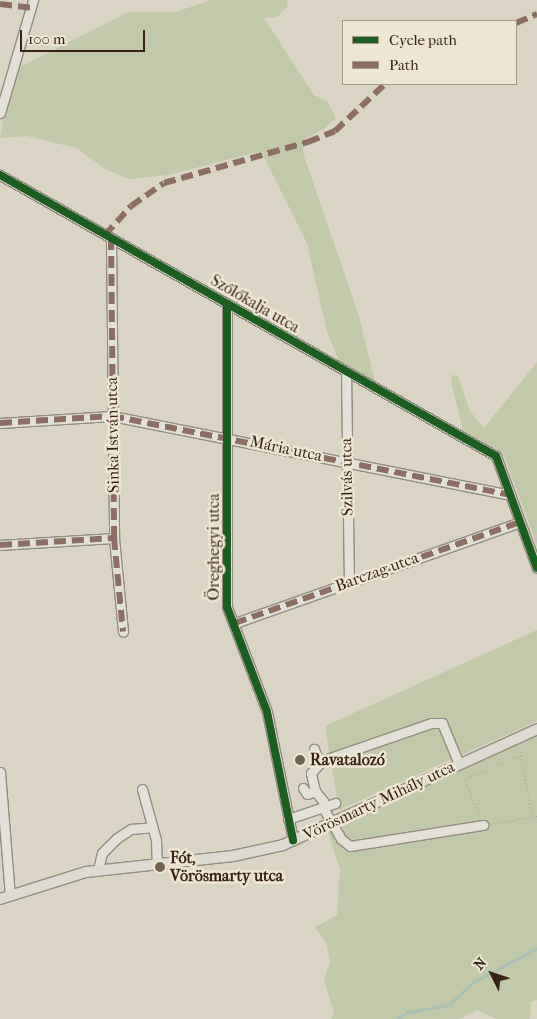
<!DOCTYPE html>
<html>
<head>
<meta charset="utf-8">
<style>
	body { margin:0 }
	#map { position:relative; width:537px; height:1019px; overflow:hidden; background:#d9d4c3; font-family:"IM FELL French Canon",serif }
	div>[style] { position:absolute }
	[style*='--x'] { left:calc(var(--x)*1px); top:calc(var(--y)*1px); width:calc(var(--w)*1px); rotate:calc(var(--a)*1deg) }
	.green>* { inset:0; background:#c2c9a8 }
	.stream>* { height:2.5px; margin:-1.25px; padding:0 1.25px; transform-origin:1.25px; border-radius:1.25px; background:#aac2b3 }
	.path>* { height:1px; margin-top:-0.5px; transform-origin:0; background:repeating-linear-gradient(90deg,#a49f98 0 1px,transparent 0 3.5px) }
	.roads { filter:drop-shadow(1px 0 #928b80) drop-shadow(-1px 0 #928b80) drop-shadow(0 1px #928b80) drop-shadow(0 -1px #928b80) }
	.minor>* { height:9px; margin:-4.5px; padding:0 4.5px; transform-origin:4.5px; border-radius:4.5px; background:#e2e0d7 }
	.major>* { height:10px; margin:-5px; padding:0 5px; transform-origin:5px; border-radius:5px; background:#dddad1 }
	.quiet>* { height:6px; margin-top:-3px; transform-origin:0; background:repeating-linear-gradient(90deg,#8d6e63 0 12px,transparent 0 18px) }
	.cycleway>* { height:8px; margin:-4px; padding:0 4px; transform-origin:4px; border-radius:4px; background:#1b5e20 }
	.dots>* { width:14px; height:14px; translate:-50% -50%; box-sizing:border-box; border:2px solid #ede6d2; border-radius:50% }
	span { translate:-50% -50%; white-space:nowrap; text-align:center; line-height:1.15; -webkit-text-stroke:5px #ede6d2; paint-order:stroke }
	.street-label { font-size:16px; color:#382215 }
	.poi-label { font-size:16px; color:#382215; font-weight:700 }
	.left { translate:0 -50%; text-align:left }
	.legend { position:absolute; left:342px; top:20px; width:175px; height:65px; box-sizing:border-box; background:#ede6d2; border:1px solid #a59886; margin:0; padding:6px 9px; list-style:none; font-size:15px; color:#382215 }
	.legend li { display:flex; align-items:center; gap:10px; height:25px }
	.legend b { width:25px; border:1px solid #a59886 }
	.north { position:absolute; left:467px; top:949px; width:50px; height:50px; -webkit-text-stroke:4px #ede6d2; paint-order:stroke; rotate:311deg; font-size:14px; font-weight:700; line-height:20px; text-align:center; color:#382215 }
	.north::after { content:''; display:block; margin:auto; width:18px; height:22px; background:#382215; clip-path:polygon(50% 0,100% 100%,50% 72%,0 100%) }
	.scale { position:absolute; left:20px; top:30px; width:125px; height:22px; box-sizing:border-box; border:2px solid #382215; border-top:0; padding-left:6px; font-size:15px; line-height:18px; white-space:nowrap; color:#382215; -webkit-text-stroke:4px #ede6d2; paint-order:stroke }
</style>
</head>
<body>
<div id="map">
	<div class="green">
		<div style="clip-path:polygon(211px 0,287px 0,288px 6px,277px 17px,264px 18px,314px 95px,327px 101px,336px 118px,324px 129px,302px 140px,304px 156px,359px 316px,375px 381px,339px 361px,327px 332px,307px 243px,261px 151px,168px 175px,129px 179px,107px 170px,76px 148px,27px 136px,0 138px,9px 82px,22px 66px,128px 12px,176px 12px)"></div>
		<div style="clip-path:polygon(537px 362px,537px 545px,503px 453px,463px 430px,451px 381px,452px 375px,458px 376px,470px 411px,484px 428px)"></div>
		<div style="clip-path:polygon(537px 630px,537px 721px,339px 810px,325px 726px)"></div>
		<div style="clip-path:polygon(537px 736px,537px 1000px,531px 1002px,530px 1019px,497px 1019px,477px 1010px,459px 1019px,331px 1019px,334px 1014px,324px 979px,330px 963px,327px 945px,315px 927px,337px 915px,340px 870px,328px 832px)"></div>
	</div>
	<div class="stream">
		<div style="--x:397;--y:1019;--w:13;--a:-32"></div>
		<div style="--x:408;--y:1012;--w:42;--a:-9.7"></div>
		<div style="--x:449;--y:1005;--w:32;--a:-44"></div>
		<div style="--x:472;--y:983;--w:74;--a:-28.3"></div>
	</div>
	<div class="path">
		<div style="--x:480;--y:817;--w:41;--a:-111.5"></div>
		<div style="--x:465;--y:779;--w:61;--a:-23.2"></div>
		<div style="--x:521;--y:755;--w:63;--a:79.9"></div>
		<div style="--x:491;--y:824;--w:47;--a:-9.9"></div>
	</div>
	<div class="roads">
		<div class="minor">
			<div style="--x:0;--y:113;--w:118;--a:-73.7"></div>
			<div style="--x:0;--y:175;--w:570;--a:29.53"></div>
			<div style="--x:496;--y:456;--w:119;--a:69.9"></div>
			<div style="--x:111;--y:238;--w:300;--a:89.4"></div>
			<div style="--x:114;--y:538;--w:94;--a:84.5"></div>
			<div style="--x:227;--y:304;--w:303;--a:90"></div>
			<div style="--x:227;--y:607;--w:112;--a:69.1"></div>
			<div style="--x:267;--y:712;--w:131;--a:78.5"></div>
			<div style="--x:346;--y:371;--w:211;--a:89.2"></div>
			<div style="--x:0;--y:423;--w:112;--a:-3.6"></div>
			<div style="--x:112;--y:416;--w:406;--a:11.2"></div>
			<div style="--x:0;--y:545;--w:114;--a:-3.5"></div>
			<div style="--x:235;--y:623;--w:302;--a:-19.5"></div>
			<div style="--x:318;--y:762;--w:120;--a:-19"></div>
			<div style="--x:431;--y:723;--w:11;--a:0"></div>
			<div style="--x:442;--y:723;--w:44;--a:67.5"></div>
			<div style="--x:0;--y:772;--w:123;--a:85.4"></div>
			<div style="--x:303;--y:788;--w:7;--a:56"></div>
			<div style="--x:307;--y:794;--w:9;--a:-21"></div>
			<div style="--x:315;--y:791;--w:18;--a:-103"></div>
			<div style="--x:311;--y:773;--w:12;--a:-48"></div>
			<div style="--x:319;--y:764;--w:16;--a:-108"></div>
			<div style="--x:142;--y:789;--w:53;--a:74.6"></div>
			<div style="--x:156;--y:840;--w:24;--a:88"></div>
			<div style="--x:315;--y:791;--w:13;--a:51"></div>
			<div style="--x:323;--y:801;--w:10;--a:79"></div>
			<div style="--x:325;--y:811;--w:32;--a:60"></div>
			<div style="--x:341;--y:839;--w:11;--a:38"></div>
			<div style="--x:350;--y:846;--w:135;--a:-9"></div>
			<div style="--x:288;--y:819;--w:50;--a:-18.8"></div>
			<div style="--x:98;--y:870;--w:17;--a:-77"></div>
			<div style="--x:102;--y:853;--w:21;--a:-45"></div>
			<div style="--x:117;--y:838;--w:17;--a:-33"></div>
			<div style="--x:131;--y:829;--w:21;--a:-5"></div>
		</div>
		<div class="major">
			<div style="--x:0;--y:899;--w:90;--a:-17.4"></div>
			<div style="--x:86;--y:872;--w:148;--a:-6.2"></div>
			<div style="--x:233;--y:856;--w:51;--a:-12.4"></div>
			<div style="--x:283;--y:845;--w:279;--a:-24.5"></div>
		</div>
	</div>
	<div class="quiet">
		<div style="--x:0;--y:4;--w:31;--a:7"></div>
		<div style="--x:516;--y:23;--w:23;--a:-23"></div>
		<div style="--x:105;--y:235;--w:39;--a:-48"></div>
		<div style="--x:131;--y:206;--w:40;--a:-34.9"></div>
		<div style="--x:164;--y:183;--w:150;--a:-15.9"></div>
		<div style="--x:308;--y:142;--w:29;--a:-22"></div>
		<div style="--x:335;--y:131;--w:69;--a:-43.2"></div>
		<div style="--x:111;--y:238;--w:300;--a:89.4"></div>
		<div style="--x:114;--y:538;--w:94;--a:84.5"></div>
		<div style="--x:0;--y:423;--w:112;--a:-3.6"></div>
		<div style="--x:112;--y:416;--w:406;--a:11.2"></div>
		<div style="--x:0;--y:545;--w:114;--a:-3.5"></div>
		<div style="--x:232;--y:618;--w:6;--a:59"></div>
		<div style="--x:235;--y:623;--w:302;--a:-19.5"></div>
	</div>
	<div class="cycleway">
		<div style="--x:0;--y:175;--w:570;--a:29.53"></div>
		<div style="--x:496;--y:456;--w:119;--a:69.9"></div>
		<div style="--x:227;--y:304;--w:303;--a:90"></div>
		<div style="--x:227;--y:607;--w:112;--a:69.1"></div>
		<div style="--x:267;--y:712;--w:131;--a:78.5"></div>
	</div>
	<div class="dots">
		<div style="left:300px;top:760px;background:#706052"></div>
		<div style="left:160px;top:867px;background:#706052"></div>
	</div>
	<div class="street-label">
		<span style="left:255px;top:304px;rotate:30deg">Szőlőkalja utca</span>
		<span style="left:113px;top:435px;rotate:-91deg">Sinka István utca</span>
		<span style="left:286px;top:449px;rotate:12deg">Mária utca</span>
		<span style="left:347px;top:477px;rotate:-91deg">Szilvás utca</span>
		<span style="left:214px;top:547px;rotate:-90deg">Öreghegyi utca</span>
		<span style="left:377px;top:572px;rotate:-20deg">Barczag utca</span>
		<span style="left:379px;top:801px;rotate:-25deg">Vörösmarty Mihály utca</span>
	</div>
	<div class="poi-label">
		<span class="left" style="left:310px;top:760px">Ravatalozó</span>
		<span class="left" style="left:170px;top:867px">Fót,<br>Vörösmarty utca</span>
	</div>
	<ul class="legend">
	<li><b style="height:6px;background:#1b5e20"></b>Cycle path</li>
	<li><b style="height:6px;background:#8d6e63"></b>Path</li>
	</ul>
	<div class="north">N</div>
	<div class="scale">100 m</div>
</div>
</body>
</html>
